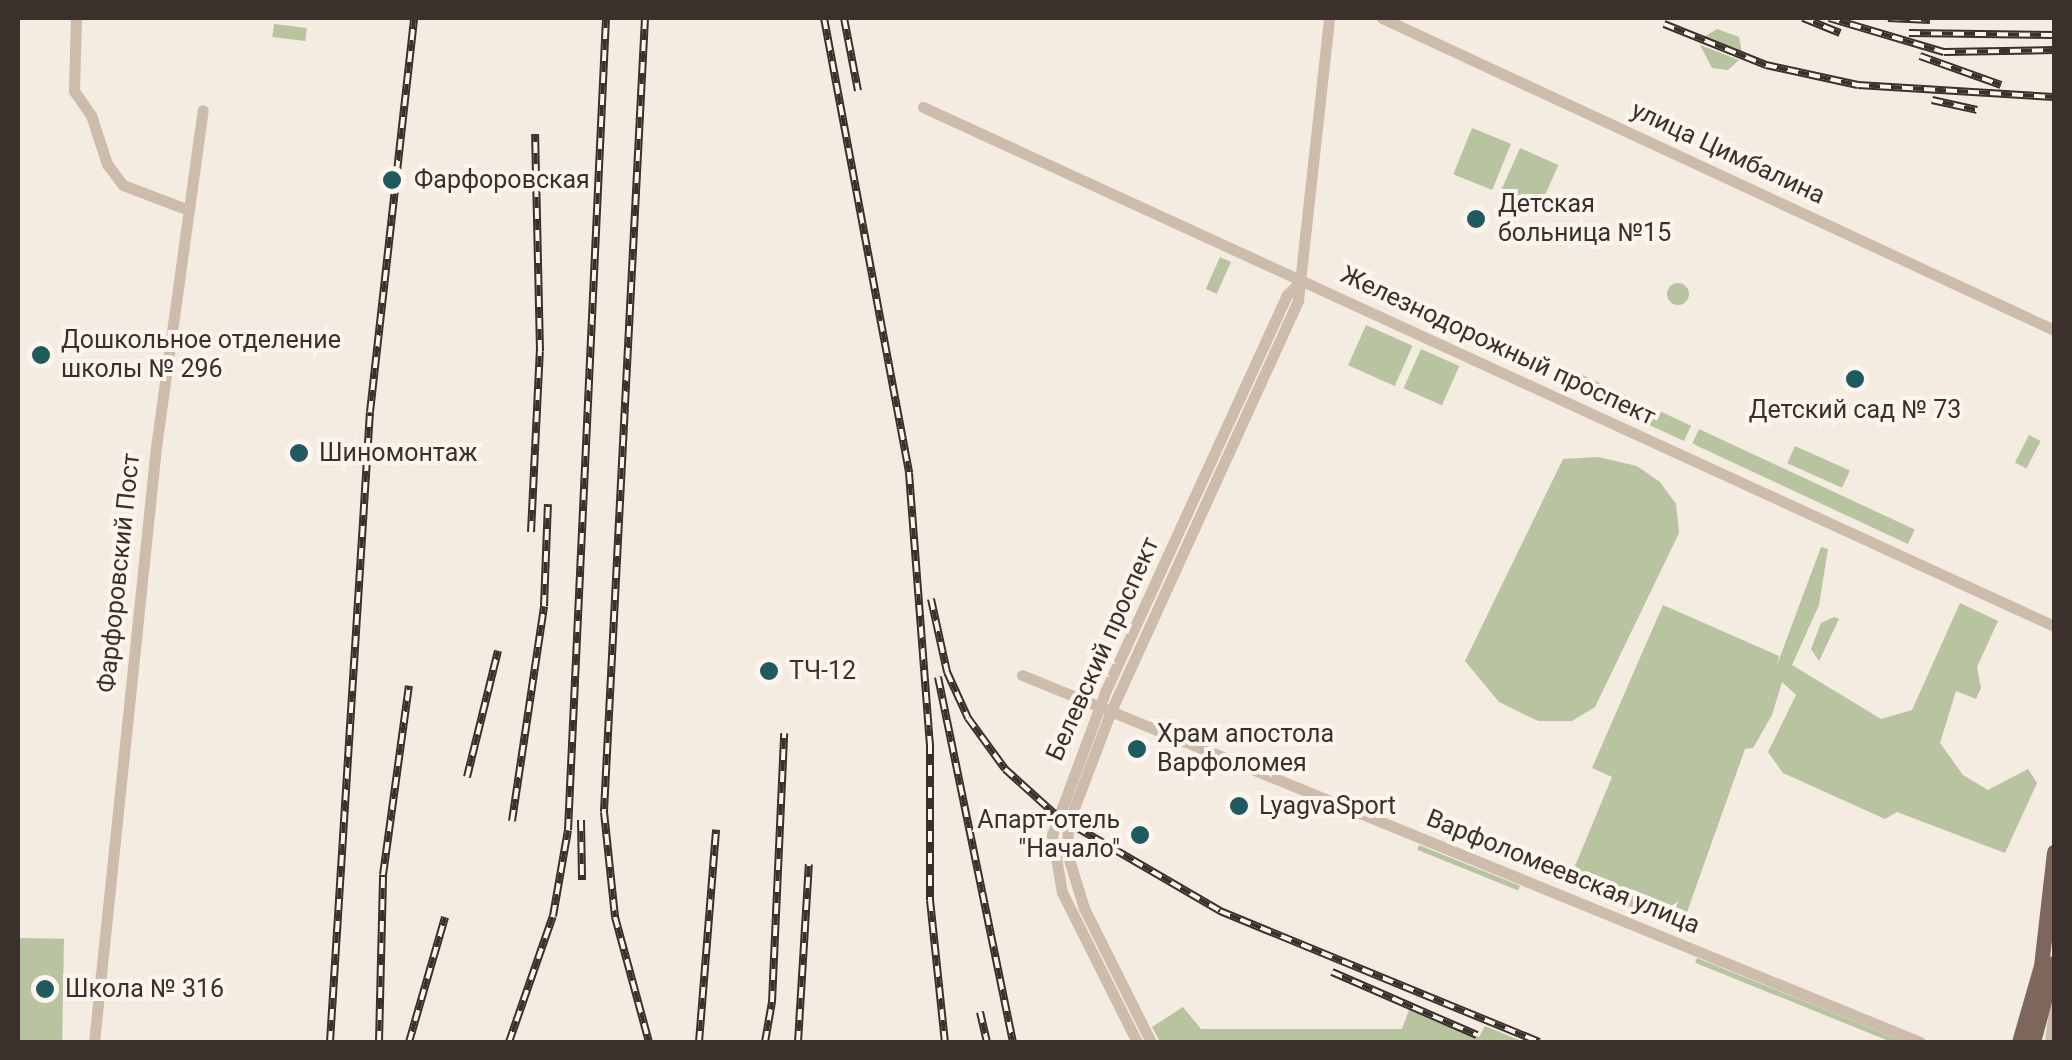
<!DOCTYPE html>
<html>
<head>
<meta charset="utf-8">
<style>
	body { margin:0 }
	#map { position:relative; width:2072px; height:1060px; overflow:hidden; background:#f4ebe1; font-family:Roboto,sans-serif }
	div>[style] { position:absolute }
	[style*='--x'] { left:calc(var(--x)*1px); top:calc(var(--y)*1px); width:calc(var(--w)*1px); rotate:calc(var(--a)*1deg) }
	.green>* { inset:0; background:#b8c4a0; transform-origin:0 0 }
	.round { border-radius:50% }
	.minor>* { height:11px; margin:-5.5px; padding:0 5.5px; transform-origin:5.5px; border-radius:5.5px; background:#cdbbac }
	.major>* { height:15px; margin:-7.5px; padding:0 7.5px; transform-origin:7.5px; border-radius:7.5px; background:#7d675c }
	.rail>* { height:8px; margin-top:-4px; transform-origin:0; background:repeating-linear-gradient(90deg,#fbf5ee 0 11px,#3b302b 0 22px); box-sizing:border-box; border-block:2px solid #3b302b }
	.dots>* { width:28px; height:28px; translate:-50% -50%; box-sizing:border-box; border:5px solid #fbf5ee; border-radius:50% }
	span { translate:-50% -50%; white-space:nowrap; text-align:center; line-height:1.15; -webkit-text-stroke:8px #fbf5ee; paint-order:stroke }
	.street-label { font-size:25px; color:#3b302b }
	.poi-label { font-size:25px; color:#3b302b }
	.left { translate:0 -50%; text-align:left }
	.right { translate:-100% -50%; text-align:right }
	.frame { position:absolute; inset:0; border:20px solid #3b302b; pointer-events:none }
</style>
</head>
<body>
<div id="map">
	<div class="green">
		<div style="left:274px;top:24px;width:33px;height:13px;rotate:7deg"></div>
		<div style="clip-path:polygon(1717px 29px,1739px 37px,1742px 53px,1704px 37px)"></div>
		<div style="clip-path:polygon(1700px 45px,1739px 60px,1728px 70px,1712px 68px)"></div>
		<div style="left:1472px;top:128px;width:42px;height:50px;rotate:22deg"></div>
		<div style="left:1520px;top:148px;width:42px;height:50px;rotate:24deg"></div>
		<div style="left:1220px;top:257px;width:12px;height:35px;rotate:24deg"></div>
		<div class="round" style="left:1667px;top:283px;width:22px;height:22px"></div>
		<div style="left:1366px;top:325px;width:51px;height:44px;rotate:24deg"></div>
		<div style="left:1421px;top:349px;width:42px;height:43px;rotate:24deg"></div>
		<div style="left:1576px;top:372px;width:127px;height:17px;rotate:25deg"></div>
		<div style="left:1699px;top:429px;width:238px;height:16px;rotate:25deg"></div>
		<div style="left:2029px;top:435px;width:13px;height:31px;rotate:27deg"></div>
		<div style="left:1795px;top:446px;width:60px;height:19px;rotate:24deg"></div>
		<div style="clip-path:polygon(1598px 457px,1637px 466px,1660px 482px,1676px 504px,1679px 533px,1595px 707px,1572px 721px,1538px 721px,1499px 702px,1465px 661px,1563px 459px)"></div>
		<div style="clip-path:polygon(1821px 547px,1828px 549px,1819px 605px,1792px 665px,1881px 719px,1912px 710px,1960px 603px,1998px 621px,1977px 667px,1981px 688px,1976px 699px,1956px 691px,1940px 743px,1963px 775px,1988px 790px,2028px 769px,2037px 783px,2005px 853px,1897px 812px,1885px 819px,1783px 773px,1768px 752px,1796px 695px,1782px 682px,1772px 715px,1753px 748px,1745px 749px,1681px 929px,1568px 883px,1612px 777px,1592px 768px,1663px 605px,1779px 656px,1777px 665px)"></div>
		<div style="clip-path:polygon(1834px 617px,1839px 619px,1819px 661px,1811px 649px,1821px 623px)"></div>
		<div style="left:1419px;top:845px;width:109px;height:5px;rotate:22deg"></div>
		<div style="left:18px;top:938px;width:46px;height:104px;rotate:1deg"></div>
		<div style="left:1697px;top:958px;width:223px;height:5px;rotate:22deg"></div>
		<div style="clip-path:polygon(1183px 1007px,1201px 1029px,1402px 1029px,1409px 1010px,1479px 1037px,1485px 1026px,1524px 1042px,1160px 1042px,1152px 1027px)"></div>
	</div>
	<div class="minor">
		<div style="--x:76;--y:18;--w:73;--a:91.6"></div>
		<div style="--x:74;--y:91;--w:29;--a:55"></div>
		<div style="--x:91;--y:115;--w:52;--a:71.9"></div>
		<div style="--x:107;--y:164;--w:26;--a:53"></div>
		<div style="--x:123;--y:185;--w:67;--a:20.9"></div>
		<div style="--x:1382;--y:18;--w:741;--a:24.9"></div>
		<div style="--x:923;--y:107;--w:1244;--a:24.65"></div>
		<div style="--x:1022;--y:675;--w:970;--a:22.23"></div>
		<div style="--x:94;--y:1042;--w:598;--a:-84.05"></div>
		<div style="--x:156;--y:447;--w:340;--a:-82.1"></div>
		<div style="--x:1137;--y:1042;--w:168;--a:-116.6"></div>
		<div style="--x:1062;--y:892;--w:58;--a:-100"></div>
		<div style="--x:1052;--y:835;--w:155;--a:-69.6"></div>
		<div style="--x:1106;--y:690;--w:434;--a:-65.4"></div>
		<div style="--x:1287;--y:295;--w:20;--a:-45"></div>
		<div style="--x:1151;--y:1042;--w:150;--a:-116.6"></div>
		<div style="--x:1084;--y:908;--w:58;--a:-107.2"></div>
		<div style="--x:1067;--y:853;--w:29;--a:-88"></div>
		<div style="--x:1068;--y:824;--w:121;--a:-69.2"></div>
		<div style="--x:1111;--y:711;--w:452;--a:-65.5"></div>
		<div style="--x:1298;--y:300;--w:284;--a:-83.7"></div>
		<div style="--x:2050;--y:1042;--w:34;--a:-83"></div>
	</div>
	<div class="major">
		<div style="--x:2019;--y:1042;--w:79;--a:-73.9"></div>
		<div style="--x:2041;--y:966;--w:115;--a:-83.5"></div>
		<div style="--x:2033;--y:1042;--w:82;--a:-75.1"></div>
	</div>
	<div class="rail">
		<div style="--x:645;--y:18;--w:795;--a:92.96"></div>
		<div style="--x:604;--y:812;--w:106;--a:84"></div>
		<div style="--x:615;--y:917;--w:130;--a:74.8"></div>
		<div style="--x:824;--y:18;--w:463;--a:79.4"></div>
		<div style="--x:909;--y:473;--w:271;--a:85.6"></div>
		<div style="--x:930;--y:743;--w:157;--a:90"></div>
		<div style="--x:930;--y:900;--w:143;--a:84"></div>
		<div style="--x:844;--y:18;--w:74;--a:79.1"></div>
		<div style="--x:1803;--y:18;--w:40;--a:22"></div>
		<div style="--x:1829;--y:18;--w:120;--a:16.5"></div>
		<div style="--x:1944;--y:52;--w:110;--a:-1"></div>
		<div style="--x:1888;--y:18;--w:42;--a:2.7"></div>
		<div style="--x:1664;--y:24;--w:110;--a:21.9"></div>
		<div style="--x:1766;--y:65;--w:94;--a:12.3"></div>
		<div style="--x:1858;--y:85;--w:196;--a:3.5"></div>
		<div style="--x:1909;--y:33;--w:145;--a:0.8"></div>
		<div style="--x:1920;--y:56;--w:86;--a:19.7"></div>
		<div style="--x:1932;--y:100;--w:46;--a:12.5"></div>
		<div style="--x:531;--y:532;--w:181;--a:-87.2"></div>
		<div style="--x:540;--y:351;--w:217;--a:-91.3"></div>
		<div style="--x:931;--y:599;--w:75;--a:77.6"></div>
		<div style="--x:947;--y:672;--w:51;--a:65.5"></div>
		<div style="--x:968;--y:718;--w:63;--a:54"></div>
		<div style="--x:1005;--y:769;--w:70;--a:42.1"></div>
		<div style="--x:1057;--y:816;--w:189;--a:30.2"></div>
		<div style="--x:1220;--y:911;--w:345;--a:22.3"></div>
		<div style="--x:938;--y:677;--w:373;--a:78.4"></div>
		<div style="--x:467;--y:777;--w:130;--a:-76.2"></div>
		<div style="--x:581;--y:820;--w:60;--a:89"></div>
		<div style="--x:512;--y:821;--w:217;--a:-81.5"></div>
		<div style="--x:544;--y:606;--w:102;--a:-87.8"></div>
		<div style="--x:1332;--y:972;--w:158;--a:23.5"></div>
		<div style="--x:980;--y:1012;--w:31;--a:77"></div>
		<div style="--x:330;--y:1042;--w:631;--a:-86.37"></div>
		<div style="--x:370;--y:412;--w:396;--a:-83.6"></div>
		<div style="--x:379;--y:1042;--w:167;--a:-88.6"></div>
		<div style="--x:383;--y:875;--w:191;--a:-82.2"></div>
		<div style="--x:409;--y:1042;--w:130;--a:-73.9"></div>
		<div style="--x:509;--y:1042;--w:133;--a:-70.8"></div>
		<div style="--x:553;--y:916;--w:87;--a:-80.1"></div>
		<div style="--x:568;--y:830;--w:813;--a:-87.32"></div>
		<div style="--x:699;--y:1042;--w:213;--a:-85.4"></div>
		<div style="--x:765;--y:1042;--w:41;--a:-80.1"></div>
		<div style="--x:772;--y:1002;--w:269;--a:-87.4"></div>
		<div style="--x:798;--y:1042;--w:178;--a:-86.5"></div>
	</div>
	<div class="dots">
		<div style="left:392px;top:180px;background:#1f5a5e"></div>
		<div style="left:1476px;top:219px;background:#1f5a5e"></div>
		<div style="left:41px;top:355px;background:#1f5a5e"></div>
		<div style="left:1855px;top:379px;background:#1f5a5e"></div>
		<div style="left:299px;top:453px;background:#1f5a5e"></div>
		<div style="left:769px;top:671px;background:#1f5a5e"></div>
		<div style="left:1137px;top:749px;background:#1f5a5e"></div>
		<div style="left:1239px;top:806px;background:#1f5a5e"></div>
		<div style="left:1140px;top:835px;background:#1f5a5e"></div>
		<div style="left:45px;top:989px;background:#1f5a5e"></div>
	</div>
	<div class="street-label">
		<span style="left:1728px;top:153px;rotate:25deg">улица Цимбалина</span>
		<span style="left:1498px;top:346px;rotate:25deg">Железнодорожный проспект</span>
		<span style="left:119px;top:573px;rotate:-84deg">Фарфоровский Пост</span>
		<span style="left:1103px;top:649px;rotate:-66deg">Белевский проспект</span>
		<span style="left:1563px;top:872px;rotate:22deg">Варфоломеевская улица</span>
	</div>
	<div class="poi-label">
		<span class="left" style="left:414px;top:180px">Фарфоровская</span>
		<span class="left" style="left:1498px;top:219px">Детская<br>больница №15</span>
		<span class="left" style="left:61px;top:355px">Дошкольное отделение<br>школы № 296</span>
		<span style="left:1855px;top:410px">Детский сад № 73</span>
		<span class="left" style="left:319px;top:453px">Шиномонтаж</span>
		<span class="left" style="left:789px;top:671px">ТЧ-12</span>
		<span class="left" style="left:1157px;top:749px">Храм апостола<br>Варфоломея</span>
		<span class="left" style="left:1259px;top:806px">LyagvaSport</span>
		<span class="right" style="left:1120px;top:835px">Апарт-отель<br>"Начало"</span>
		<span class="left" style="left:65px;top:989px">Школа № 316</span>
	</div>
	<div class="frame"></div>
</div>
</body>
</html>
